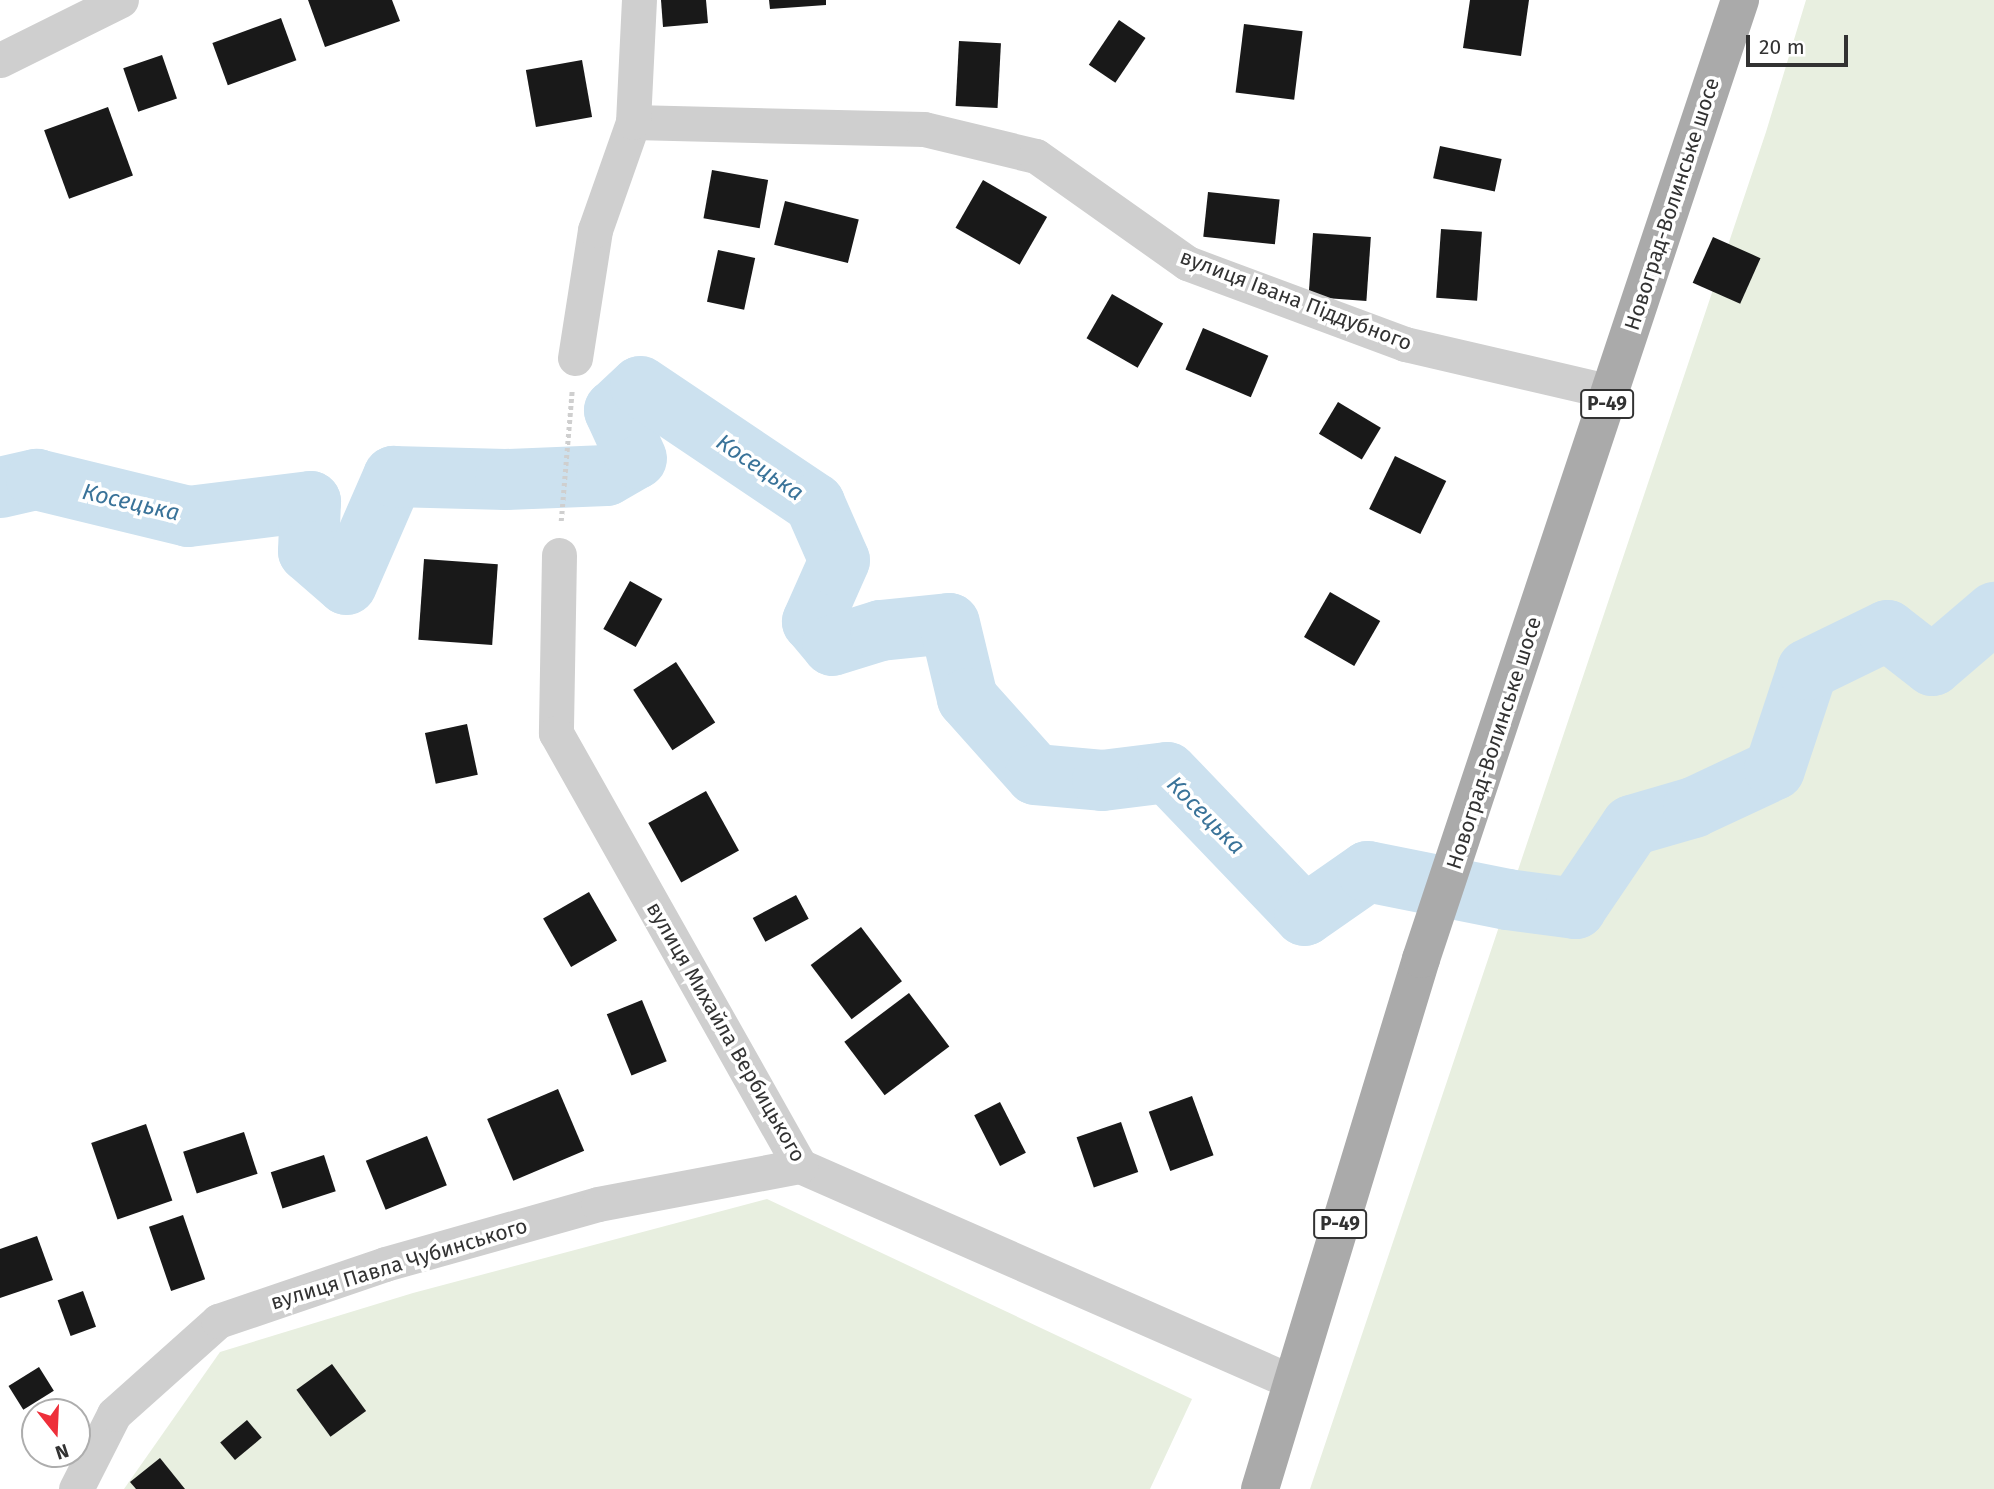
<!DOCTYPE html>
<html>
<head>
<meta charset="utf-8">
<style>
	body { margin:0 }
	#map { position:relative; width:1994px; height:1489px; overflow:hidden; background:#fff; font-family:"Fira Sans",sans-serif }
	div>[style] { position:absolute }
	[style*='--x'] { left:calc(var(--x)*1px); top:calc(var(--y)*1px); width:calc(var(--w)*1px); rotate:calc(var(--a)*1deg) }
	.green>* { inset:0; background:#e8efe0 }
	.water>* { inset:0; background:#cce1ef }
	.river>* { height:61px; margin:-30.5px; padding:0 30.5px; transform-origin:30.5px; border-radius:30.5px; background:#cce1ef }
	.building>* { inset:0; background:#191919; transform-origin:0 0 }
	.path>* { height:4.5px; margin-top:-2.25px; transform-origin:0; background:repeating-linear-gradient(90deg,#cfcfcf 0 3.5px,transparent 0 7px) }
	.street>* { height:35px; margin:-17.5px; padding:0 17.5px; transform-origin:17.5px; border-radius:17.5px; background:#cfcfcf }
	.primary>* { height:38px; margin:-19px; padding:0 19px; transform-origin:19px; border-radius:19px; background:#aaa }
	span { translate:-50% -50%; white-space:nowrap; text-align:center; line-height:1.15; -webkit-text-stroke:7px #fff; paint-order:stroke }
	.shield-label span { padding:2px 5px; background:#fff; border:2px solid; border-radius:5px; -webkit-text-stroke-width:0 }
	.shield-label { font-size:19px; color:#323232; font-weight:700 }
	.street-label { font-size:21px; color:#323232 }
	.water-label { font-size:23px; color:#3a7399; font-style:italic }
	.north { position:absolute; left:21px; top:1398px; width:70px; height:70px; box-sizing:border-box; background:#fff; border:2px solid #adadad; border-radius:50%; rotate:162deg; font-size:19px; font-weight:700; line-height:28px; text-align:center; color:#323232 }
	.north::after { content:''; display:block; margin:auto; width:24px; height:32px; background:#ee2f3a; clip-path:polygon(50% 0,100% 100%,50% 72%,0 100%) }
	.scale { position:absolute; left:1746px; top:35px; width:102px; height:32px; box-sizing:border-box; border:4px solid #323232; border-top:0; padding-left:9px; font-size:21px; line-height:24px; white-space:nowrap; color:#323232; -webkit-text-stroke:5px #fff; paint-order:stroke }
</style>
</head>
<body>
<div id="map">
	<div class="green">
		<div style="clip-path:polygon(1806px 0,1994px 0,1994px 1489px,1310px 1489px,1766px 132px)"></div>
		<div style="clip-path:polygon(767px 1199px,1192px 1399px,1150px 1489px,124px 1489px,220px 1352px,413px 1293px)"></div>
	</div>
	<div class="water">
		<div style="clip-path:polygon(1385px 854px,1412px 862px,1412px 900px,1380px 874px)"></div>
		<div style="clip-path:polygon(1528px 886px,1616px 894px,1581px 919px,1518px 911px)"></div>
	</div>
	<div class="river">
		<div style="--x:0;--y:487;--w:37;--a:-13"></div>
		<div style="--x:36;--y:479;--w:156;--a:13.7"></div>
		<div style="--x:188;--y:516;--w:123;--a:-7"></div>
		<div style="--x:310;--y:501;--w:50;--a:92.3"></div>
		<div style="--x:308;--y:551;--w:50;--a:41"></div>
		<div style="--x:346;--y:584;--w:118;--a:-66.5"></div>
		<div style="--x:393;--y:476;--w:112;--a:1.5"></div>
		<div style="--x:505;--y:479;--w:101;--a:-2.3"></div>
		<div style="--x:606;--y:475;--w:34;--a:-30"></div>
		<div style="--x:636;--y:458;--w:53;--a:-114.6"></div>
		<div style="--x:614;--y:410;--w:35;--a:-43"></div>
		<div style="--x:640;--y:386;--w:210;--a:33.9"></div>
		<div style="--x:814;--y:503;--w:62;--a:66.3"></div>
		<div style="--x:839;--y:560;--w:67;--a:113.9"></div>
		<div style="--x:812;--y:621;--w:31;--a:50"></div>
		<div style="--x:832;--y:645;--w:50;--a:-17.4"></div>
		<div style="--x:880;--y:630;--w:69;--a:-5.8"></div>
		<div style="--x:949;--y:623;--w:77;--a:76.5"></div>
		<div style="--x:967;--y:698;--w:102;--a:48.2"></div>
		<div style="--x:1035;--y:774;--w:67;--a:5.1"></div>
		<div style="--x:1102;--y:780;--w:65;--a:-7"></div>
		<div style="--x:1167;--y:772;--w:198;--a:46.2"></div>
		<div style="--x:1304;--y:915;--w:77;--a:-34.9"></div>
		<div style="--x:1367;--y:871;--w:143;--a:11.3"></div>
		<div style="--x:1507;--y:899;--w:69;--a:7.5"></div>
		<div style="--x:1575;--y:908;--w:100;--a:-56"></div>
		<div style="--x:1631;--y:825;--w:65;--a:-16.2"></div>
		<div style="--x:1693;--y:807;--w:89;--a:-25.1"></div>
		<div style="--x:1774;--y:769;--w:105;--a:-71.7"></div>
		<div style="--x:1807;--y:669;--w:89;--a:-26"></div>
		<div style="--x:1887;--y:630;--w:57;--a:37.9"></div>
		<div style="--x:1932;--y:665;--w:82;--a:-40.5"></div>
	</div>
	<div class="building">
		<div style="clip-path:polygon(308px 0,392px 0,400px 21px,325px 47px)"></div>
		<div style="clip-path:polygon(661px 0,706px 0,708px 23px,663px 27px)"></div>
		<div style="clip-path:polygon(769px 0,826px 0,826px 5px,770px 9px)"></div>
		<div style="clip-path:polygon(1470px 0,1529px 0,1521px 56px,1463px 48px)"></div>
		<div style="left:281px;top:18px;width:45px;height:73px;rotate:70deg"></div>
		<div style="left:1119px;top:20px;width:32px;height:54px;rotate:34deg"></div>
		<div style="left:1244px;top:24px;width:59px;height:69px;rotate:7deg"></div>
		<div style="left:959px;top:41px;width:42px;height:65px;rotate:3deg"></div>
		<div style="left:162px;top:55px;width:46px;height:41px;rotate:71deg"></div>
		<div style="left:582px;top:60px;width:58px;height:57px;rotate:80deg"></div>
		<div style="left:108px;top:107px;width:73px;height:68px;rotate:70deg"></div>
		<div style="left:1440px;top:146px;width:63px;height:33px;rotate:12deg"></div>
		<div style="left:712px;top:170px;width:57px;height:49px;rotate:10deg"></div>
		<div style="left:983px;top:180px;width:74px;height:55px;rotate:30deg"></div>
		<div style="left:1208px;top:192px;width:72px;height:45px;rotate:6deg"></div>
		<div style="left:785px;top:201px;width:76px;height:45px;rotate:14deg"></div>
		<div style="left:1441px;top:229px;width:41px;height:69px;rotate:4deg"></div>
		<div style="left:1313px;top:233px;width:58px;height:64px;rotate:4deg"></div>
		<div style="left:1713px;top:237px;width:52px;height:50px;rotate:24deg"></div>
		<div style="left:718px;top:250px;width:38px;height:53px;rotate:12deg"></div>
		<div style="left:1112px;top:294px;width:59px;height:51px;rotate:30deg"></div>
		<div style="left:1203px;top:328px;width:71px;height:45px;rotate:23deg"></div>
		<div style="left:1338px;top:402px;width:50px;height:37px;rotate:31deg"></div>
		<div style="left:1395px;top:456px;width:57px;height:59px;rotate:26deg"></div>
		<div style="left:424px;top:559px;width:74px;height:81px;rotate:4deg"></div>
		<div style="left:630px;top:581px;width:37px;height:55px;rotate:29deg"></div>
		<div style="left:1330px;top:592px;width:58px;height:52px;rotate:30deg"></div>
		<div style="left:676px;top:662px;width:72px;height:51px;rotate:57deg"></div>
		<div style="left:467px;top:724px;width:52px;height:43px;rotate:78deg"></div>
		<div style="left:706px;top:791px;width:68px;height:66px;rotate:61deg"></div>
		<div style="left:589px;top:892px;width:56px;height:53px;rotate:60deg"></div>
		<div style="left:796px;top:895px;width:27px;height:49px;rotate:62deg"></div>
		<div style="left:861px;top:927px;width:68px;height:63px;rotate:53deg"></div>
		<div style="left:909px;top:993px;width:67px;height:81px;rotate:53deg"></div>
		<div style="left:642px;top:1000px;width:66px;height:38px;rotate:68deg"></div>
		<div style="left:558px;top:1089px;width:67px;height:77px;rotate:67deg"></div>
		<div style="left:1192px;top:1096px;width:63px;height:46px;rotate:70deg"></div>
		<div style="left:1000px;top:1102px;width:57px;height:29px;rotate:63deg"></div>
		<div style="left:1121px;top:1122px;width:53px;height:47px;rotate:71deg"></div>
		<div style="left:146px;top:1124px;width:81px;height:58px;rotate:71deg"></div>
		<div style="left:244px;top:1132px;width:44px;height:64px;rotate:72deg"></div>
		<div style="left:427px;top:1136px;width:53px;height:66px;rotate:68deg"></div>
		<div style="left:324px;top:1155px;width:38px;height:56px;rotate:72deg"></div>
		<div style="left:183px;top:1215px;width:68px;height:36px;rotate:71deg"></div>
		<div style="clip-path:polygon(37px 1236px,53px 1280px,0 1298px,0 1249px)"></div>
		<div style="left:83px;top:1291px;width:38px;height:27px;rotate:70deg"></div>
		<div style="left:332px;top:1364px;width:58px;height:44px;rotate:54deg"></div>
		<div style="left:39px;top:1367px;width:28px;height:36px;rotate:58deg"></div>
		<div style="left:247px;top:1420px;width:23px;height:35px;rotate:50deg"></div>
		<div style="clip-path:polygon(160px 1458px,185px 1489px,136px 1489px,130px 1482px)"></div>
	</div>
	<div class="path">
		<div style="--x:561;--y:521;--w:131;--a:-85.2"></div>
	</div>
	<div class="street">
		<div style="--x:0;--y:60;--w:135;--a:-26.4"></div>
		<div style="--x:633;--y:122;--w:291;--a:1.4"></div>
		<div style="--x:924;--y:129;--w:115;--a:13.6"></div>
		<div style="--x:1036;--y:156;--w:185;--a:35.3"></div>
		<div style="--x:1187;--y:263;--w:233;--a:20.4"></div>
		<div style="--x:1405;--y:344;--w:212;--a:13.1"></div>
		<div style="--x:575;--y:358;--w:130;--a:-81.1"></div>
		<div style="--x:595;--y:230;--w:114;--a:-70.6"></div>
		<div style="--x:633;--y:122;--w:122;--a:-87.2"></div>
		<div style="--x:559;--y:555;--w:178;--a:91"></div>
		<div style="--x:556;--y:733;--w:497;--a:60.6"></div>
		<div style="--x:800;--y:1166;--w:537;--a:23.7"></div>
		<div style="--x:76;--y:1489;--w:84;--a:-63.1"></div>
		<div style="--x:114;--y:1414;--w:140;--a:-41.8"></div>
		<div style="--x:218;--y:1321;--w:176;--a:-18.8"></div>
		<div style="--x:385;--y:1264;--w:221;--a:-15.7"></div>
		<div style="--x:598;--y:1204;--w:206;--a:-10.7"></div>
	</div>
	<div class="primary">
		<div style="--x:1260;--y:1489;--w:554;--a:-73.1"></div>
		<div style="--x:1421;--y:959;--w:1011;--a:-71.6"></div>
	</div>
	<div class="shield-label">
		<span style="left:1607px;top:404px">Р-49</span>
		<span style="left:1340px;top:1224px">Р-49</span>
	</div>
	<div class="street-label">
		<span style="left:1672px;top:204px;rotate:-72deg">Новоград-Волинське шосе</span>
		<span style="left:1296px;top:300px;rotate:21deg">вулиця Івана Піддубного</span>
		<span style="left:1494px;top:743px;rotate:-72deg">Новоград-Волинське шосе</span>
		<span style="left:726px;top:1032px;rotate:60deg">вулиця Михайла Вербицького</span>
		<span style="left:399px;top:1264px;rotate:-17deg">вулиця Павла Чубинського</span>
	</div>
	<div class="water-label">
		<span style="left:760px;top:467px;rotate:34deg">Косецька</span>
		<span style="left:131px;top:502px;rotate:13deg">Косецька</span>
		<span style="left:1206px;top:815px;rotate:45deg">Косецька</span>
	</div>
	<div class="north">N</div>
	<div class="scale">20 m</div>
</div>
</body>
</html>
